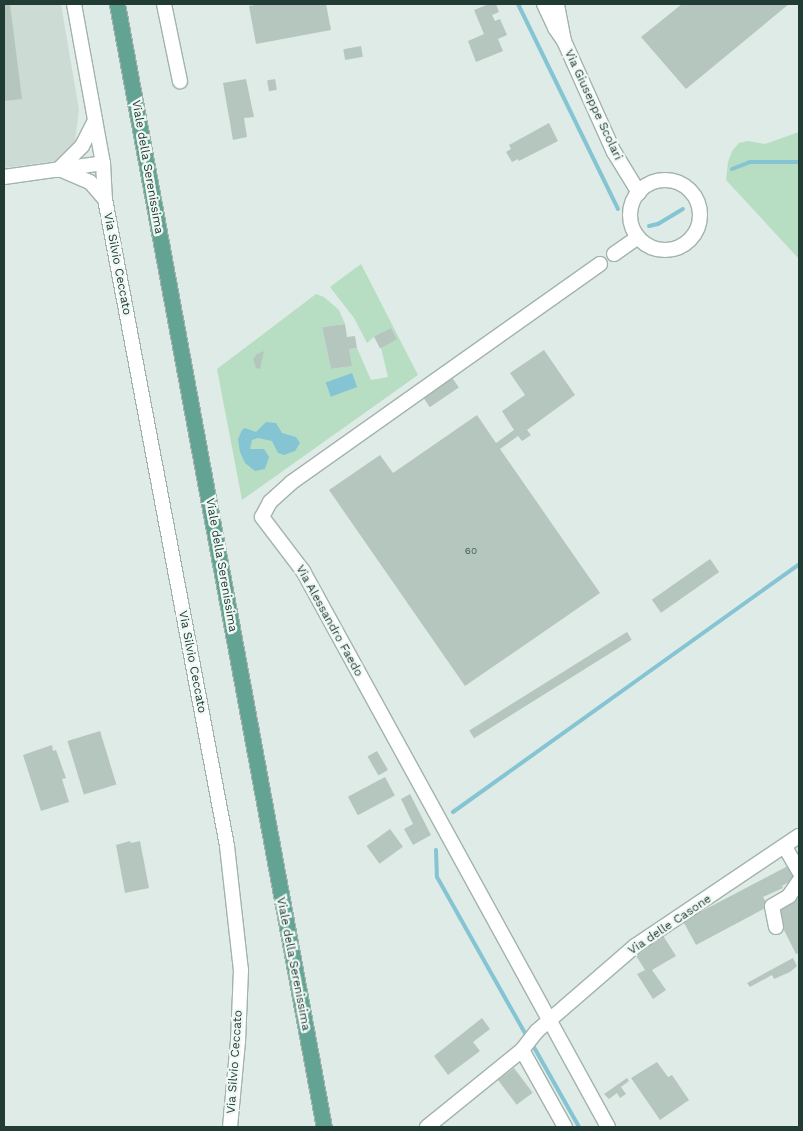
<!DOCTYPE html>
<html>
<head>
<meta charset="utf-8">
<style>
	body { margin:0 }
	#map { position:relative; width:803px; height:1131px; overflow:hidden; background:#dfebe6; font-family:"Work Sans",sans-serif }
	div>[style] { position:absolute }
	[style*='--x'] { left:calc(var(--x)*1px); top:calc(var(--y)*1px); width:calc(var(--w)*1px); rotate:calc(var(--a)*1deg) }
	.built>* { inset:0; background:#cddbd5 }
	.green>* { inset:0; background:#b7dec3 }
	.water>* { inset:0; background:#85c4d3; transform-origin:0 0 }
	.stream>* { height:4px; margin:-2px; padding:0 2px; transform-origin:2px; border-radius:2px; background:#85c4d3 }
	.building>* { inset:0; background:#b5c6bf; transform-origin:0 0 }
	.roads { filter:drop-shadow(1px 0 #a2b3ad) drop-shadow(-1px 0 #a2b3ad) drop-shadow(0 1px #a2b3ad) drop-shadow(0 -1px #a2b3ad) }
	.minor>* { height:14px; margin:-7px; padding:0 7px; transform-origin:7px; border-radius:7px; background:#fff }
	.minor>.ring { margin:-7px; padding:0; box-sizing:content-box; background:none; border:14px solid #fff; border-radius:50% }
	.major>* { height:15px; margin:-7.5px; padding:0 7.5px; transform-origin:7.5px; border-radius:7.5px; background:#62a394 }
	span { translate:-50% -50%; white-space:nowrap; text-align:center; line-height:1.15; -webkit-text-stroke:4.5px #f0f8f4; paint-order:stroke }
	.number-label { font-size:10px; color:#455e58 }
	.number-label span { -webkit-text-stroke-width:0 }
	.street-label { font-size:12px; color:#203c35 }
	.frame { position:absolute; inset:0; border:5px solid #203c35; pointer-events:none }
</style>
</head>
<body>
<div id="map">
	<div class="built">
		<div style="clip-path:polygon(4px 4px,61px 4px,79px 110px,75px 142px,56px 161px,4px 168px)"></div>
	</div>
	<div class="green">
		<div style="clip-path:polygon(799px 132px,799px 259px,726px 180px,728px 162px,732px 151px,739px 143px,748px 141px,765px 144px)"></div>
		<div style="clip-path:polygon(361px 264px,418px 375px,242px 500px,217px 369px,316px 294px,324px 297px,339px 310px,345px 324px,322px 327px,331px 369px,351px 366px,349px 349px,357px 348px,371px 380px,388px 377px,381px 348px,375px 336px,367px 343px,354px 318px,330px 287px)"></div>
	</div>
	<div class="water">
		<div style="left:352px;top:373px;width:15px;height:28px;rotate:70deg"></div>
		<div style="clip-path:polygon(266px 422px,276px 423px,282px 433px,296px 437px,300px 443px,295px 451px,284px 455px,278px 453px,272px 441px,258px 438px,252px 440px,250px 449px,264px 449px,269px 457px,265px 469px,255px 471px,245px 463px,240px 452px,238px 439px,242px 430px,245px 428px,256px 432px)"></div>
	</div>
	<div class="stream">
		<div style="--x:518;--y:4;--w:228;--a:64"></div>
		<div style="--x:732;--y:169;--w:19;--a:-21"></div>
		<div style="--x:750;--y:162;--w:49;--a:0"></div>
		<div style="--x:649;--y:226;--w:9;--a:-13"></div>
		<div style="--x:658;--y:224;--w:29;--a:-31"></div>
		<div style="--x:453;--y:812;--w:426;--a:-35.6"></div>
		<div style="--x:436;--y:850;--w:27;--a:88"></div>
		<div style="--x:437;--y:877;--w:184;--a:60.6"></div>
		<div style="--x:531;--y:1042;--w:98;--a:60.5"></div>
	</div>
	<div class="building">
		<div style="clip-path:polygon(4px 4px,10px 4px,22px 99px,4px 101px)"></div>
		<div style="clip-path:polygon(260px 4px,326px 4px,331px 30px,256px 44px,249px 6px)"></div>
		<div style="clip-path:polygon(489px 4px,496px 4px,499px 12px,492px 15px,495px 21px,500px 19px,507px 35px,498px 39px,503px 51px,476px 62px,468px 41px,484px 34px,474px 10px)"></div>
		<div style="clip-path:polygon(682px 4px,789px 4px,686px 89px,641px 37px)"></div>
		<div style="left:361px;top:46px;width:11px;height:18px;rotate:80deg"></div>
		<div style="clip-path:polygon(246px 79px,254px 117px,244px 118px,247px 137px,233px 140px,223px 83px)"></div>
		<div style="left:275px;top:79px;width:11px;height:8px;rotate:80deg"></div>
		<div style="clip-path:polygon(549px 123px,558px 141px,519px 161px,518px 159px,512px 162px,506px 152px,511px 149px,509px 145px)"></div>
		<div style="clip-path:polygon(345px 324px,347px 337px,355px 336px,357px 348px,349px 349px,352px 366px,331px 369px,322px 327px)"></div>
		<div style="left:391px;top:328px;width:13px;height:19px;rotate:63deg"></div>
		<div style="clip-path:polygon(544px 350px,575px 395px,527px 430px,531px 435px,522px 441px,518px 436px,500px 449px,600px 593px,465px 686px,329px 490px,380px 455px,393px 473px,477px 415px,496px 443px,514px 430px,502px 411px,525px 395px,510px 373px)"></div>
		<div style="clip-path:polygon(264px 351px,260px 369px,256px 368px,253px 359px,257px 354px)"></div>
		<div style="left:451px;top:376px;width:14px;height:35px;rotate:56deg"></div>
		<div style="left:710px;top:559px;width:16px;height:71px;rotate:55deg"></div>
		<div style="left:627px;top:632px;width:9px;height:186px;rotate:58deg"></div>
		<div style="left:100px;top:731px;width:56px;height:34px;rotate:73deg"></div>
		<div style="clip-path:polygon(52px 745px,53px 751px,56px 750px,66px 778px,62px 779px,69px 802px,41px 811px,23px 755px)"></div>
		<div style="left:377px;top:751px;width:22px;height:11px;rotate:60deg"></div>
		<div style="left:385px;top:777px;width:21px;height:42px;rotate:62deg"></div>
		<div style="clip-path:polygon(410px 794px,431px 835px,413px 845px,404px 829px,413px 824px,401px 799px)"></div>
		<div style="left:390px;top:829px;width:22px;height:29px;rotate:54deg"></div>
		<div style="clip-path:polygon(130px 841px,131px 843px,140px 841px,149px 888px,125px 893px,116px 845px)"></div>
		<div style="clip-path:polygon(788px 866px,794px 879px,782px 886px,783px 888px,763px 897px,769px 906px,696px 945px,683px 921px)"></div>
		<div style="clip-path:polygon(799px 898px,799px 953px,796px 954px,774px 910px)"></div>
		<div style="clip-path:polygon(662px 934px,676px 956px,652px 970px,666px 990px,653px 999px,637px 974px,645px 970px,633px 951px)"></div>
		<div style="clip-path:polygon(793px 958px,797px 966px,790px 972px,774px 979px,772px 975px,750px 987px,747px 983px)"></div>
		<div style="clip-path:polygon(482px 1018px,490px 1029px,473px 1042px,480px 1051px,448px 1075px,434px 1056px)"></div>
		<div style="clip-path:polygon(657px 1062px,668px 1077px,672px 1075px,689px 1100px,660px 1120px,631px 1078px)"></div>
		<div style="left:514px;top:1068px;width:31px;height:20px;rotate:53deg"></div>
		<div style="clip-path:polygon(627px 1078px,629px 1081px,621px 1087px,626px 1094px,620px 1098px,617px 1093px,609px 1099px,604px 1094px)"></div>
	</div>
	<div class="roads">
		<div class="minor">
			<div style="--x:74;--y:4;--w:162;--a:79.7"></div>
			<div style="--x:164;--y:4;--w:79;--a:78.3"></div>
			<div style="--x:544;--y:4;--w:26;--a:65"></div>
			<div style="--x:555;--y:28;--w:16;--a:55"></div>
			<div style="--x:564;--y:41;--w:38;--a:-101"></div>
			<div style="--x:564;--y:41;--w:122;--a:65.8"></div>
			<div style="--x:614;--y:152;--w:48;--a:58.6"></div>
			<div style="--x:58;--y:170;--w:34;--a:-45"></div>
			<div style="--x:82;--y:146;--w:29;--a:-63"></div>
			<div style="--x:64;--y:171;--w:28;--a:23"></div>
			<div style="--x:90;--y:182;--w:23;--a:49"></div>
			<div style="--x:4;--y:177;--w:100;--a:-8"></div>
			<div style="--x:103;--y:163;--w:36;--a:87"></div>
			<div style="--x:105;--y:199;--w:658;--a:79.32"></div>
			<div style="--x:227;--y:846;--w:125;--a:83.6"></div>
			<div style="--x:241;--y:970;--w:71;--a:92.4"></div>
			<div style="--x:238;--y:1041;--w:86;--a:95.3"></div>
			<div class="ring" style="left:630px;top:180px;width:56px;height:56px"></div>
			<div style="--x:614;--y:254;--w:29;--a:-35"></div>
			<div style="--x:600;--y:264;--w:379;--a:144.7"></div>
			<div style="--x:291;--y:483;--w:28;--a:138"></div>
			<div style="--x:270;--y:502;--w:17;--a:118"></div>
			<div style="--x:262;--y:517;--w:68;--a:52.8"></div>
			<div style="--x:303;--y:571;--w:634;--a:61.25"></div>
			<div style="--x:785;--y:847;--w:28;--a:60"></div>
			<div style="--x:776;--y:927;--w:21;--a:-101"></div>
			<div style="--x:772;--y:906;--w:20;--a:-30"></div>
			<div style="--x:789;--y:896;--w:18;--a:-56"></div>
			<div style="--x:522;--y:1050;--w:88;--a:60.8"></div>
			<div style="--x:427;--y:1127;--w:122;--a:-39"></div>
			<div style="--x:522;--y:1050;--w:24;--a:-52"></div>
			<div style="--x:537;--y:1031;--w:130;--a:-40.9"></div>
			<div style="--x:635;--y:946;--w:197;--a:-33.9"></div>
		</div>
		<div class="major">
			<div style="--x:117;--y:4;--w:1142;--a:79.56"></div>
		</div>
	</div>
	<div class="number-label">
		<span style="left:471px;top:551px">60</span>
	</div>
	<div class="street-label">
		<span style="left:593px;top:105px;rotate:65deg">Via Giuseppe Scolari</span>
		<span style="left:147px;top:167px;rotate:80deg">Viale della Serenissima</span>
		<span style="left:117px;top:264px;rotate:79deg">Via Silvio Ceccato</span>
		<span style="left:221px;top:565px;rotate:80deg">Viale della Serenissima</span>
		<span style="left:329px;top:621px;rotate:61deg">Via Alessandro Faedo</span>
		<span style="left:192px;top:662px;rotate:79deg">Via Silvio Ceccato</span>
		<span style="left:670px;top:925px;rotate:-34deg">Via delle Casone</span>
		<span style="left:293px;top:964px;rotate:79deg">Viale della Serenissima</span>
		<span style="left:235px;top:1062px;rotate:-86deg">Via Silvio Ceccato</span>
	</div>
	<div class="frame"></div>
</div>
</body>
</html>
